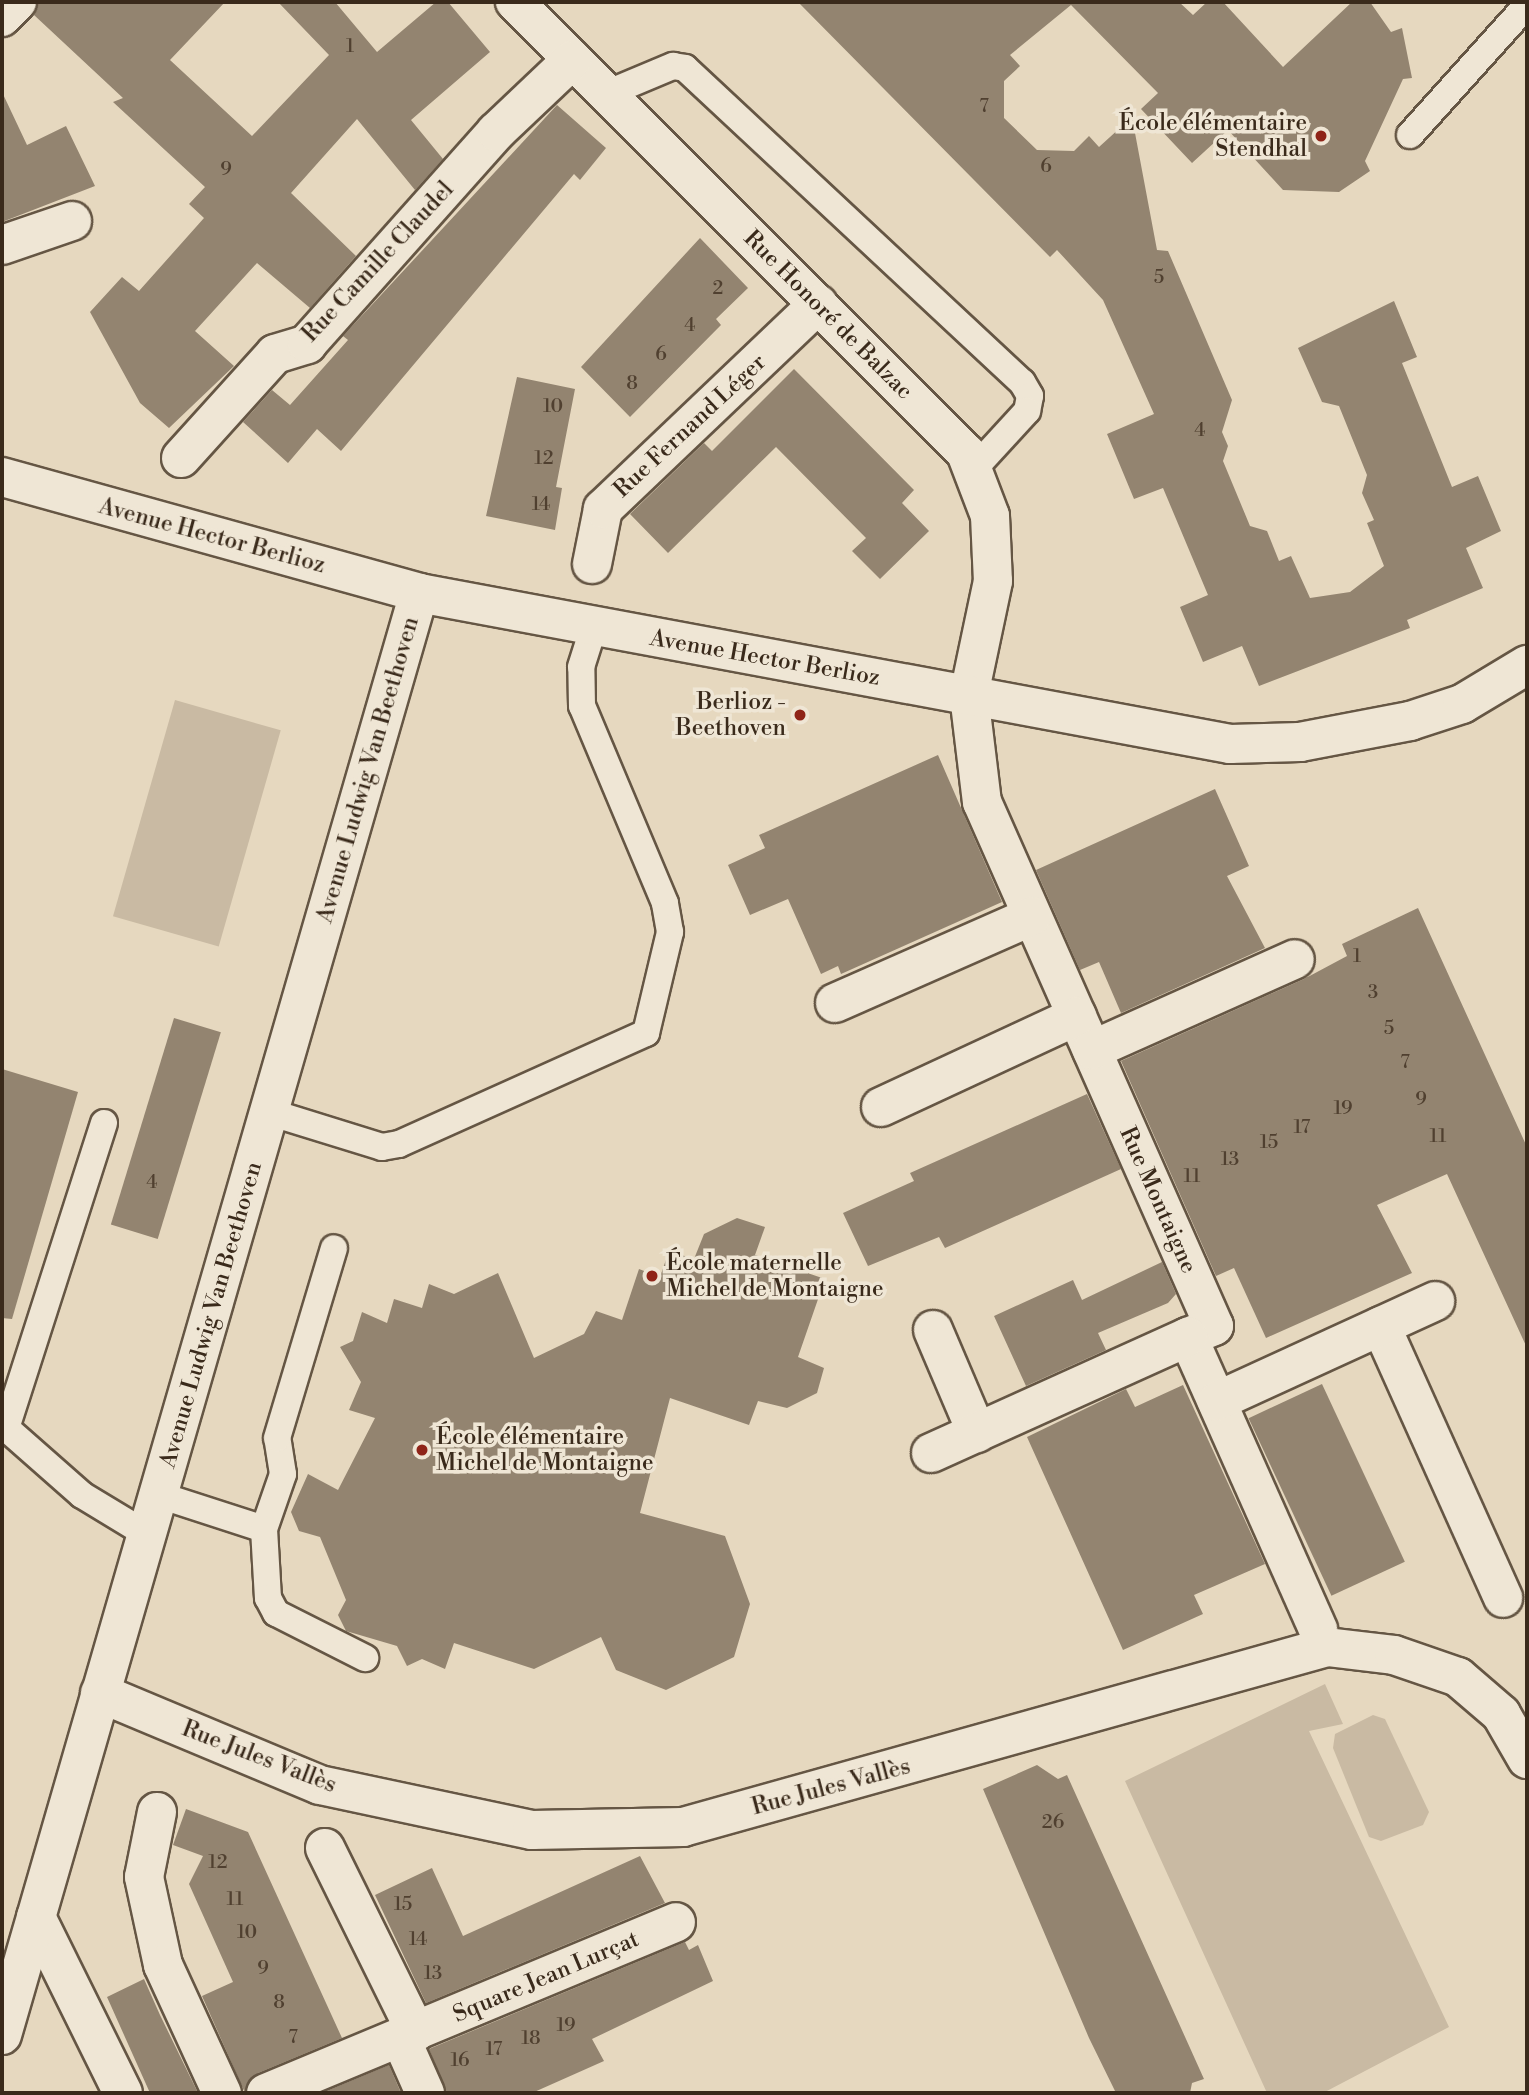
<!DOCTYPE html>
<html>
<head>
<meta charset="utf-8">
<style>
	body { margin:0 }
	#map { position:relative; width:1529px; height:2095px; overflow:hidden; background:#e6d8bf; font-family:"Libre Bodoni",serif }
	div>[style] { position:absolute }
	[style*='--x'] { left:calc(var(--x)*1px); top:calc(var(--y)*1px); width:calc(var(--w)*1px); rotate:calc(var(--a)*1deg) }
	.green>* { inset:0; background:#c9baa3; transform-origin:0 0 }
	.building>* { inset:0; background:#938470; transform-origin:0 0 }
	.roads { filter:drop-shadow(2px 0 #655644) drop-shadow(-2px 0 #655644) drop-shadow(0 2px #655644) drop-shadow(0 -2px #655644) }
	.lane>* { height:26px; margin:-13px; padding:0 13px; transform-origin:13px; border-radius:13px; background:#efe6d5 }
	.street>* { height:38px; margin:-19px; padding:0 19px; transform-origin:19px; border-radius:19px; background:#efe6d5 }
	.dots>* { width:19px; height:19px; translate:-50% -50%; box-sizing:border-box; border:4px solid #efe6d5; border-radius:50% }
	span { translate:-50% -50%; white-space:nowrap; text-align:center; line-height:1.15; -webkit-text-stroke:7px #efe6d5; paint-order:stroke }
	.number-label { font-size:19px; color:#504030 }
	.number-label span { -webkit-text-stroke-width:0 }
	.poi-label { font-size:23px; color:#3a2a1b }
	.right { translate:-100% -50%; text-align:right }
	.left { translate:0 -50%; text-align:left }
	.street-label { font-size:23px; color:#3a2a1b }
	.frame { position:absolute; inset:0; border:4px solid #3a2a1b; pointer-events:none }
</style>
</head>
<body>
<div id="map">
	<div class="green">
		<div style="left:175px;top:700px;width:110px;height:225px;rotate:16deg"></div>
		<div style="clip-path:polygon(1325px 1684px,1343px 1724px,1309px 1731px,1449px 2027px,1323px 2093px,1267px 2093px,1125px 1781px)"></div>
		<div style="clip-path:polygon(1373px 1715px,1385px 1719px,1429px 1812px,1423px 1825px,1381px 1841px,1369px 1837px,1333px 1748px,1335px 1734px)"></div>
	</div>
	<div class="building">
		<div style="clip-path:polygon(38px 2px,225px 2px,170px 60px,252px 136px,329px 55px,278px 2px,335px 2px,377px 52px,436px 2px,448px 2px,490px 52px,411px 120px,443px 159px,415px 190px,357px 119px,291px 193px,356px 256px,310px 308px,257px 263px,195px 331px,234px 366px,169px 428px,140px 403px,90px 312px,122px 277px,139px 291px,204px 218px,189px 204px,205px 187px,113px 102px,123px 98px,34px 15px)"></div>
		<div style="clip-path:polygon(798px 2px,1179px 2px,1193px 15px,1207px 2px,1223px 2px,1283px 67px,1352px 2px,1370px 2px,1391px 32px,1402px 28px,1412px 78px,1403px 79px,1365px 161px,1370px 171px,1339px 192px,1283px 190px,1228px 130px,1192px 163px,1141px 109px,1158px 93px,1071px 5px,1010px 55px,1020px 66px,1004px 81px,1004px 118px,1037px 150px,1074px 151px,1089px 136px,1099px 147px,1132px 117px,1157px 250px,1168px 251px,1232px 400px,1222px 432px,1228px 446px,1223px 461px,1250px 526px,1267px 531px,1279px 561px,1291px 556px,1310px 598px,1350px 592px,1384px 566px,1367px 523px,1374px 520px,1362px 493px,1367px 475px,1339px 406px,1322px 402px,1298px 348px,1394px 301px,1417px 357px,1402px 363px,1452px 487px,1478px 476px,1501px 531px,1466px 548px,1483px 588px,1407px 620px,1410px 628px,1259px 686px,1242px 646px,1203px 662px,1180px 607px,1208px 595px,1163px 488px,1134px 499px,1107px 434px,1154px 414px,1103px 300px,1057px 250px,1050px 257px)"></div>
		<div style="clip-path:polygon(2px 92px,27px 145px,66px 126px,95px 186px,2px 222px)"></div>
		<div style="clip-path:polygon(557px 105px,606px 148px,580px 180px,574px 174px,341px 451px,317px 429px,288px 463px,243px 422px,272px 390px,290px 405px,348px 340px,343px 336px)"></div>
		<div style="clip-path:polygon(700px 238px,748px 288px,716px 319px,721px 325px,630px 417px,581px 367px)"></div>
		<div style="clip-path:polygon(794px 369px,914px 490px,902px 503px,929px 531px,880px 579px,852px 551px,866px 538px,776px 447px,668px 553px,630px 514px,704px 443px,712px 451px)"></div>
		<div style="clip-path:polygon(517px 377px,575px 389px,556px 487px,562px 488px,555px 530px,486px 516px)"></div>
		<div style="clip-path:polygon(938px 755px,1002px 902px,841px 974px,838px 966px,821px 974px,788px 899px,750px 915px,728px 865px,765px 848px,759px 835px)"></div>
		<div style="clip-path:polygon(1215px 789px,1249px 866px,1227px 876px,1265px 948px,1121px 1013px,1099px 962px,1080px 970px,1036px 870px)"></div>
		<div style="clip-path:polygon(1418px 908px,1527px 1147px,1527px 1348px,1447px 1174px,1377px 1205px,1412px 1273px,1266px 1338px,1234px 1268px,1216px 1276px,1121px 1061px,1304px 979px,1347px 956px,1342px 944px)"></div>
		<div style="left:174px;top:1018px;width:49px;height:216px;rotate:17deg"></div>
		<div style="clip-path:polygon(2px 1069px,78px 1092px,12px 1319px,2px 1318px)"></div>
		<div style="clip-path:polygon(1087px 1094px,1121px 1169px,945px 1248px,939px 1237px,868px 1266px,843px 1213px,914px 1181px,910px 1173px)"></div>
		<div style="clip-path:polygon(737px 1218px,765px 1227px,755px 1255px,825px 1279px,798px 1357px,824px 1368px,817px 1393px,787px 1408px,758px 1401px,749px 1425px,670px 1398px,640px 1513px,725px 1536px,750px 1604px,734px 1657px,666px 1690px,616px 1670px,601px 1637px,534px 1669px,454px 1643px,445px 1669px,422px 1659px,407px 1666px,397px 1646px,346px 1631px,338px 1615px,346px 1600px,320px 1537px,299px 1531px,291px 1512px,308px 1474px,338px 1490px,375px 1418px,349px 1410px,361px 1382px,340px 1347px,353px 1341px,362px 1312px,387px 1323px,394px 1299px,422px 1308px,429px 1284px,454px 1294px,498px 1273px,534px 1358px,584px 1334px,596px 1311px,622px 1320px,639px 1269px,660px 1277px,669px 1251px,694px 1259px,704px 1234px)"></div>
		<div style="clip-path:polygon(1162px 1262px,1176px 1294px,1168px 1303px,1098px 1333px,1106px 1350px,1026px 1386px,994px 1316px,1073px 1280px,1082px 1300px)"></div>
		<div style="left:1322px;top:1384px;width:196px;height:81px;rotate:65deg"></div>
		<div style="clip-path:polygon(1183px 1385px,1265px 1564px,1194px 1595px,1203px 1614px,1123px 1650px,1027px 1437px,1126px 1389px,1135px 1407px)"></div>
		<div style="clip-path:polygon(1037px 1765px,1058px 1779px,1067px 1775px,1204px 2079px,1192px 2083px,1190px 2093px,1116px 2093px,1089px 2038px,983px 1789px)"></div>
		<div style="clip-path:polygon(186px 1809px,248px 1832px,342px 2038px,258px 2073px,245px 2093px,202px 1996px,233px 1982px,189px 1884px,203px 1856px,173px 1845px)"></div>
		<div style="clip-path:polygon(640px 1856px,665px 1903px,426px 2003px,375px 1895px,432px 1868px,463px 1936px)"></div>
		<div style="clip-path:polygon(685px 1942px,689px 1950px,698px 1945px,713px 1981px,592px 2039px,604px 2061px,532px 2093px,447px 2093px,429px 2049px)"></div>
		<div style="clip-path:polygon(144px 1979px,160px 2015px,198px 2093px,150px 2093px,107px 1997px)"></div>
		<div style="clip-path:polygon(389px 2065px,401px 2093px,322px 2093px)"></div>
	</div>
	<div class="roads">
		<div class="lane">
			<div style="--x:606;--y:94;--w:73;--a:-22.7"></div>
			<div style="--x:673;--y:66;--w:12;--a:9"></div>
			<div style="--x:685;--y:68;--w:461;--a:43"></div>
			<div style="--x:1022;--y:382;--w:16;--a:60"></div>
			<div style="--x:1030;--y:396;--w:15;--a:101"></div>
			<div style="--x:1027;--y:411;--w:81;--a:132.5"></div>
			<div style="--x:1410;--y:135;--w:175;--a:-48"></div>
			<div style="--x:269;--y:1112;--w:118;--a:17.2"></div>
			<div style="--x:382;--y:1147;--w:17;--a:-10"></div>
			<div style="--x:399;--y:1144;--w:271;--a:-24.2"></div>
			<div style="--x:646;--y:1033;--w:104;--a:-76.6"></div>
			<div style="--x:670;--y:932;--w:29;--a:-100"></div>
			<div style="--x:665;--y:903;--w:214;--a:-112.8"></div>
			<div style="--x:582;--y:706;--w:39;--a:-91"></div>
			<div style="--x:581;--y:667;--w:43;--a:-72.4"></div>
			<div style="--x:104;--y:1123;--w:320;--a:107.8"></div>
			<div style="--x:6;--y:1428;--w:101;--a:41.4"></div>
			<div style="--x:82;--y:1495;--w:77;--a:31.2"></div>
			<div style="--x:159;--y:1495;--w:110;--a:17.9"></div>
			<div style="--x:264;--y:1529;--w:58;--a:-70.9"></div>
			<div style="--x:283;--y:1474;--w:36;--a:-99"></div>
			<div style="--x:277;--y:1438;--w:198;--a:-73.3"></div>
			<div style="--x:264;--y:1529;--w:69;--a:86.7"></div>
			<div style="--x:268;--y:1598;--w:17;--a:62"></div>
			<div style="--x:276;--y:1613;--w:100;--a:26.8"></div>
		</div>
		<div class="street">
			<div style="--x:515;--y:2;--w:638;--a:45"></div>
			<div style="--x:966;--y:453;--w:67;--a:69.1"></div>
			<div style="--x:990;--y:516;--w:65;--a:87.4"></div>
			<div style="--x:993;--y:581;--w:116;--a:101.9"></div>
			<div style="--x:969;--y:695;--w:108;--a:83.1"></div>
			<div style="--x:982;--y:802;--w:573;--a:66.12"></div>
			<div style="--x:1214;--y:1326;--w:28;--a:157"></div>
			<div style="--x:1188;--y:1337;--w:320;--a:66"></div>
			<div style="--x:2;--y:17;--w:21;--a:-45"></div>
			<div style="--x:2;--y:245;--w:74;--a:-18.9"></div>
			<div style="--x:181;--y:458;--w:140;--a:-47.9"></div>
			<div style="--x:275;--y:354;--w:34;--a:-17"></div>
			<div style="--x:307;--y:344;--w:284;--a:-48.3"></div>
			<div style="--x:496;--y:132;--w:105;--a:-43.5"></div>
			<div style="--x:2;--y:477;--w:433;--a:15.5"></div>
			<div style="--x:419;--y:593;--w:825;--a:10.55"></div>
			<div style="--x:1230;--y:744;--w:70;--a:-1.6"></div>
			<div style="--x:1300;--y:742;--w:112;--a:-10.8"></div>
			<div style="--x:1410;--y:721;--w:55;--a:-18.1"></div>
			<div style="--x:1462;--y:704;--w:76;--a:-31"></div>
			<div style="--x:592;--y:564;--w:56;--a:-78.7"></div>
			<div style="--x:603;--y:509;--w:297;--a:-43.6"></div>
			<div style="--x:835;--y:1003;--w:215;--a:-23.8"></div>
			<div style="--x:1092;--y:1050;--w:222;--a:-24.1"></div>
			<div style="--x:881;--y:1107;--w:216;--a:-24.9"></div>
			<div style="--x:1381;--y:1326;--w:298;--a:65.8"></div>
			<div style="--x:933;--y:1330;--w:112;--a:66.9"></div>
			<div style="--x:1217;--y:1401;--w:240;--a:-24.6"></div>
			<div style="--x:931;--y:1453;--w:282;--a:-24.3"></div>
			<div style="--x:100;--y:1693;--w:238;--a:22.7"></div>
			<div style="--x:320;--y:1785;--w:217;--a:12"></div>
			<div style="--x:532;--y:1830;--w:151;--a:-1.1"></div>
			<div style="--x:683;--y:1827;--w:669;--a:-15.62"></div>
			<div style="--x:1327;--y:1647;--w:67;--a:6.8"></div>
			<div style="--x:1394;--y:1655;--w:68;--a:19"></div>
			<div style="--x:1458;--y:1677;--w:57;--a:40.7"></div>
			<div style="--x:1501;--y:1714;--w:52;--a:60"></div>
			<div style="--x:157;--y:1812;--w:66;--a:101.3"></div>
			<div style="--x:144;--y:1877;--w:90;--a:77.8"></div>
			<div style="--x:163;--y:1965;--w:141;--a:65.3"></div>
			<div style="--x:325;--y:1848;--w:205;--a:63.7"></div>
			<div style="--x:36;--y:1917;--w:196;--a:63.7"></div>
			<div style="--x:2;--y:2035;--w:1501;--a:-73.87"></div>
			<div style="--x:401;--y:2039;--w:59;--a:66"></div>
			<div style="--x:266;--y:2093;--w:444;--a:-22.6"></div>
		</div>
	</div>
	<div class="dots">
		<div style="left:1321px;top:136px;background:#8f2418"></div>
		<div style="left:800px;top:715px;background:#8f2418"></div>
		<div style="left:652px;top:1276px;background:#8f2418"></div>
		<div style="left:422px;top:1450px;background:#8f2418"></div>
	</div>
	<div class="number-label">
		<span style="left:350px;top:47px">1</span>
		<span style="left:984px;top:107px">7</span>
		<span style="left:1046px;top:167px">6</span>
		<span style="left:226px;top:170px">9</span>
		<span style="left:1159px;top:278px">5</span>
		<span style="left:718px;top:289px">2</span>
		<span style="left:690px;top:326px">4</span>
		<span style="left:661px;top:355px">6</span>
		<span style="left:632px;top:384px">8</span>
		<span style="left:553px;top:407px">10</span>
		<span style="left:1200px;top:431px">4</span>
		<span style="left:544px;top:459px">12</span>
		<span style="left:541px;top:505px">14</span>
		<span style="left:1357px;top:957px">1</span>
		<span style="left:1373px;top:993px">3</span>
		<span style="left:1389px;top:1029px">5</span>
		<span style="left:1405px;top:1063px">7</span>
		<span style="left:1421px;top:1100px">9</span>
		<span style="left:1343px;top:1109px">19</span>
		<span style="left:1302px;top:1128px">17</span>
		<span style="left:1438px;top:1137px">11</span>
		<span style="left:1269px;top:1143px">15</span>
		<span style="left:1230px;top:1160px">13</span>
		<span style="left:1192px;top:1177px">11</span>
		<span style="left:152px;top:1183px">4</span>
		<span style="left:1053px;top:1823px">26</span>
		<span style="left:218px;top:1863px">12</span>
		<span style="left:235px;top:1900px">11</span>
		<span style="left:403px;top:1905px">15</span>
		<span style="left:247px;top:1933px">10</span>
		<span style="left:418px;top:1940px">14</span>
		<span style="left:263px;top:1969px">9</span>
		<span style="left:433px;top:1974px">13</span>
		<span style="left:279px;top:2003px">8</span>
		<span style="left:566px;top:2026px">19</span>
		<span style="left:293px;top:2038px">7</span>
		<span style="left:531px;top:2039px">18</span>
		<span style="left:494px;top:2050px">17</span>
		<span style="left:460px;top:2061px">16</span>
	</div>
	<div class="poi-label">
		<span class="right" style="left:1307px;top:136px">École élémentaire<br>Stendhal</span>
		<span class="right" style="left:786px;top:715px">Berlioz -<br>Beethoven</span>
		<span class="left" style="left:666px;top:1276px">École maternelle<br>Michel de Montaigne</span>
		<span class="left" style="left:436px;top:1450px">École élémentaire<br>Michel de Montaigne</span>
	</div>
	<div class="street-label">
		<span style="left:378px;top:262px;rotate:-47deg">Rue Camille Claudel</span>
		<span style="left:828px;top:315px;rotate:45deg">Rue Honoré de Balzac</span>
		<span style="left:690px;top:426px;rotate:-43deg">Rue Fernand Léger</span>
		<span style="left:212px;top:536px;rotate:15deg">Avenue Hector Berlioz</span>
		<span style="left:765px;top:658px;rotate:10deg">Avenue Hector Berlioz</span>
		<span style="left:368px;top:770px;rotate:-74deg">Avenue Ludwig Van Beethoven</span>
		<span style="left:1158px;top:1200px;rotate:66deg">Rue Montaigne</span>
		<span style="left:211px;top:1315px;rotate:-74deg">Avenue Ludwig Van Beethoven</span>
		<span style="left:259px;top:1757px;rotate:21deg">Rue Jules Vallès</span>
		<span style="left:831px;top:1787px;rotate:-15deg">Rue Jules Vallès</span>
		<span style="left:546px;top:1977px;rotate:-23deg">Square Jean Lurçat</span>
	</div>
	<div class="frame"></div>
</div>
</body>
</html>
